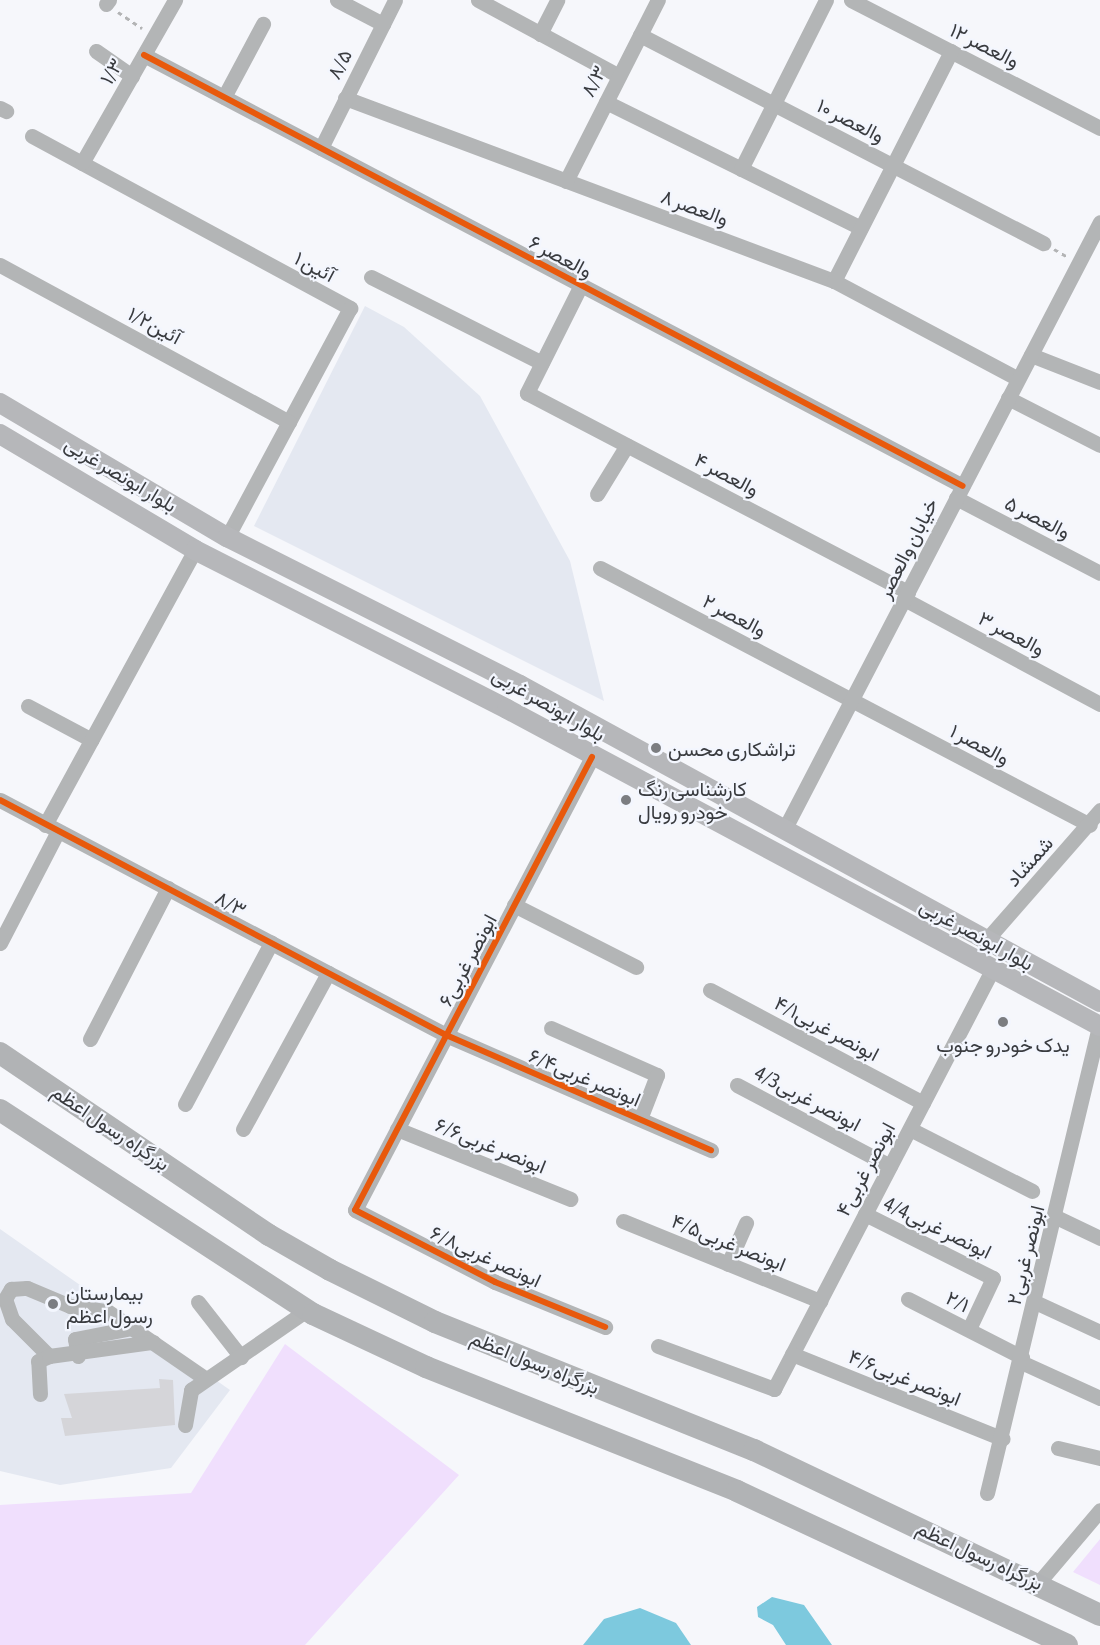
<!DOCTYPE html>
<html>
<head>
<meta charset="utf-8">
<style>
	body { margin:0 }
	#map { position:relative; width:1100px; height:1645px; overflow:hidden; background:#f6f7fb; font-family:"Asap Condensed",Vazirmatn,sans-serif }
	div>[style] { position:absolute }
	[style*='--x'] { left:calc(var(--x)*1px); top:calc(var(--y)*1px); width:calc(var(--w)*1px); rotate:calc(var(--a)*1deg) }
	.built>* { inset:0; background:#e4e8f1 }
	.green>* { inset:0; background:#f0dffd }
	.water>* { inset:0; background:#7dc9de }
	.building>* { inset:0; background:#d5d5d9 }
	.path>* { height:3px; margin-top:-1.5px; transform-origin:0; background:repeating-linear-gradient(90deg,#b3b4b5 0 4.5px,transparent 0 9px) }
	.minor>* { height:15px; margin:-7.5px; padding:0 7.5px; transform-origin:7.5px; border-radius:7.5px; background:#b3b5b6 }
	.major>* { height:20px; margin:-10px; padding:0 10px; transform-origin:10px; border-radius:10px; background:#b6b7ba }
	.highway>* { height:22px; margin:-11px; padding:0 11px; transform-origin:11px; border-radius:11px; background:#b1b3b5 }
	.cycleway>* { height:6px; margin:-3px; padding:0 3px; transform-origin:3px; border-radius:3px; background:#e8590c }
	.dots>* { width:16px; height:16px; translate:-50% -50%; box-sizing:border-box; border:3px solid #f3f6fe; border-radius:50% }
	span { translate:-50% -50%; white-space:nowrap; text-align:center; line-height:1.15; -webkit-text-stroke:4.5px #f3f6fe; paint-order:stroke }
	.street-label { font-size:20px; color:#393b3f }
	.poi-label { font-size:20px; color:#393b3f }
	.left { translate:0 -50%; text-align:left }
</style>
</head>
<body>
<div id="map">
	<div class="built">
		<div style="clip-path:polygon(365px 306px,404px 327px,480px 396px,570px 561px,604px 701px,254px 526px)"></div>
		<div style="clip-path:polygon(0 1229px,230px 1390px,171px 1468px,60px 1485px,0 1471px)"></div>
	</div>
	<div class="green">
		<div style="clip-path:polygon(285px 1344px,459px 1475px,305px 1645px,0 1645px,0 1505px,191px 1493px)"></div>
		<div style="clip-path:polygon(1100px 1539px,1100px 1585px,1073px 1572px)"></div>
	</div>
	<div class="water">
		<div style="clip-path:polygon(772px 1597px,804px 1605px,832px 1645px,786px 1645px,773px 1625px,758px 1617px,757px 1607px)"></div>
		<div style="clip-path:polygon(640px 1608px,676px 1623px,691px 1645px,583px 1645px,604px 1619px)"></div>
	</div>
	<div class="building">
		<div style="clip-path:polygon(159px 1379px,173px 1380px,175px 1425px,65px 1436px,61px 1418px,72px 1418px,64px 1394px,160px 1388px)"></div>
	</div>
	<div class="path">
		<div style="--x:118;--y:12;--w:29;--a:34"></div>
		<div style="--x:1054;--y:249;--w:14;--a:30"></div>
	</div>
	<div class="minor">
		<div style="--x:337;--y:0;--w:52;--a:27.6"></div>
		<div style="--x:478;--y:0;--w:160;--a:28.3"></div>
		<div style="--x:851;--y:0;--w:280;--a:27.2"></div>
		<div style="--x:106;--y:4;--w:5;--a:-53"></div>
		<div style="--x:540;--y:34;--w:38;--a:-63"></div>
		<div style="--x:640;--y:35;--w:454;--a:27.3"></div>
		<div style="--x:96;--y:51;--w:44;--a:34.8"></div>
		<div style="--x:144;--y:55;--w:925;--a:27.76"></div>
		<div style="--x:224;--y:97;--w:83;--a:-61.9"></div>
		<div style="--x:345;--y:98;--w:522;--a:20.52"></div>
		<div style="--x:834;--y:281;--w:208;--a:28"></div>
		<div style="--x:606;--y:102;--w:284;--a:26.3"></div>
		<div style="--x:0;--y:108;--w:7;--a:27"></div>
		<div style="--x:32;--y:136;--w:362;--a:28.4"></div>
		<div style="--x:350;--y:308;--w:260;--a:118.2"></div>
		<div style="--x:321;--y:148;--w:165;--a:-63.4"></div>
		<div style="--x:82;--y:163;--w:188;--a:-60.3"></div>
		<div style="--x:741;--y:169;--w:189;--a:-63.3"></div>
		<div style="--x:566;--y:181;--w:203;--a:-63.1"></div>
		<div style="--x:0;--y:265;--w:329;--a:28.5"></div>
		<div style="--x:371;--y:277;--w:191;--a:26.7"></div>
		<div style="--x:834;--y:281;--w:258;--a:-63"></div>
		<div style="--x:581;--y:285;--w:121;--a:116.6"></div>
		<div style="--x:527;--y:393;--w:430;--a:27.6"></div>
		<div style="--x:1031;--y:355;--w:74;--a:21.4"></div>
		<div style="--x:1008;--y:398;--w:103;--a:27.1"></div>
		<div style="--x:597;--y:494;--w:57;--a:-58.5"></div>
		<div style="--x:956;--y:498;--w:162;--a:27.5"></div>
		<div style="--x:600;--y:568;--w:553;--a:27.68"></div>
		<div style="--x:904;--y:599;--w:222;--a:28.2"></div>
		<div style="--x:28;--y:706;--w:72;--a:28"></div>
		<div style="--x:592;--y:757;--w:511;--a:117.62"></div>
		<div style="--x:355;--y:1210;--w:157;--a:27.2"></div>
		<div style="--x:495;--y:1282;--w:119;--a:22.2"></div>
		<div style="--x:0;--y:800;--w:504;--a:27.79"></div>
		<div style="--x:446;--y:1035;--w:289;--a:23.5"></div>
		<div style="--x:45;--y:825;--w:313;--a:-61.4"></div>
		<div style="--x:784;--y:830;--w:685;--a:-62.54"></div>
		<div style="--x:514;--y:905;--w:137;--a:26.9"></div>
		<div style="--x:988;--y:938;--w:170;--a:-48.8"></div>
		<div style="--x:0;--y:943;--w:126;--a:-62.6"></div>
		<div style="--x:710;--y:990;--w:241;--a:27.9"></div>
		<div style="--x:551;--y:1028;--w:116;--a:23.9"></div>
		<div style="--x:657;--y:1075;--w:47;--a:111.1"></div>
		<div style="--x:90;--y:1039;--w:170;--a:-62.7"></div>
		<div style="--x:737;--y:1085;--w:173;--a:27.9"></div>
		<div style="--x:185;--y:1104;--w:183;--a:-61.9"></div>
		<div style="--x:243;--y:1129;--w:178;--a:-61.4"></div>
		<div style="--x:397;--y:1129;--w:187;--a:22"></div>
		<div style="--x:910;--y:1129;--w:137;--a:26.9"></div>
		<div style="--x:865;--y:1214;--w:143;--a:26.6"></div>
		<div style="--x:993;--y:1278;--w:56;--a:115.2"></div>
		<div style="--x:1056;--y:1217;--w:49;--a:25.5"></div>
		<div style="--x:623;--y:1221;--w:213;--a:22.1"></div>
		<div style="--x:728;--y:1264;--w:45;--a:-66.3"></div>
		<div style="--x:908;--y:1299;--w:128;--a:27"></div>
		<div style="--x:198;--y:1302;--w:70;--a:52"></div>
		<div style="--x:1035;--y:1302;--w:72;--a:24.8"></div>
		<div style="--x:658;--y:1346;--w:124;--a:20.3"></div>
		<div style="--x:774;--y:1389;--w:474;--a:-62.5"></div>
		<div style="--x:792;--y:1354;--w:227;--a:21.9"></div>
		<div style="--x:49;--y:1356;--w:52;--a:-135"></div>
		<div style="--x:12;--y:1319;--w:21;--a:-109"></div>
		<div style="--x:5;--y:1299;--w:12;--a:-59"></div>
		<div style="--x:11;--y:1289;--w:16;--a:-4"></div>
		<div style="--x:27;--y:1288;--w:47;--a:22.7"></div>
		<div style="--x:70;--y:1306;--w:37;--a:8"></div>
		<div style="--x:107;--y:1311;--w:120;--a:34.5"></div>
		<div style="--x:78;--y:1356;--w:17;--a:-100"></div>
		<div style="--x:75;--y:1339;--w:57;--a:-11.1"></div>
		<div style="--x:1021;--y:1362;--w:87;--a:24.5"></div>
		<div style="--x:40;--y:1394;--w:33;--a:-93"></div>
		<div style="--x:38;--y:1361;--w:12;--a:-24"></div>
		<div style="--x:49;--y:1356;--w:105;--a:-7.7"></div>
		<div style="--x:185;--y:1425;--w:36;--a:-80"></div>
		<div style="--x:191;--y:1390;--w:141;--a:-34.6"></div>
		<div style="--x:1058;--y:1448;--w:43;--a:13.4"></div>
		<div style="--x:987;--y:1493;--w:481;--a:-76.5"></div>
		<div style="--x:1039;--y:1582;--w:94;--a:-49.7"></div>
	</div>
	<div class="major">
		<div style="--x:0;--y:403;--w:264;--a:30.6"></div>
		<div style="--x:227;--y:537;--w:328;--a:26.8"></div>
		<div style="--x:520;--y:685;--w:661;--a:28.66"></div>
		<div style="--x:0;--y:434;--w:227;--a:30.7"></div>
		<div style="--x:195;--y:550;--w:350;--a:27"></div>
		<div style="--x:507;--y:709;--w:672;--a:28.13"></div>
	</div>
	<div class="highway">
		<div style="--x:0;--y:1053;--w:325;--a:34.1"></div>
		<div style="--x:269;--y:1235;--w:70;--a:29.8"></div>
		<div style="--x:330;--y:1270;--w:117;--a:26.3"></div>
		<div style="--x:435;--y:1322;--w:344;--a:21.9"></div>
		<div style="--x:754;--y:1450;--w:383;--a:25.5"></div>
		<div style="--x:0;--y:1110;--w:374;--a:33.1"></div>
		<div style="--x:313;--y:1314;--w:125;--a:25.1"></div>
		<div style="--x:426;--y:1367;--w:335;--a:21.7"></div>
		<div style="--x:737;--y:1491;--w:364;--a:25"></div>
	</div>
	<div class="cycleway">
		<div style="--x:144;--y:55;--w:925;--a:27.76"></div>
		<div style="--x:592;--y:757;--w:511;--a:117.62"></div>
		<div style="--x:355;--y:1210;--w:157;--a:27.2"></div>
		<div style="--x:495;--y:1282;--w:119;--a:22.2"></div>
		<div style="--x:0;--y:800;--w:504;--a:27.79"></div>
		<div style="--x:446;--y:1035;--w:289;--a:23.5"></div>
	</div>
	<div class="dots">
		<div style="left:656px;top:748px;background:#7b7d81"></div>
		<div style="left:626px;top:800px;background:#7b7d81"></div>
		<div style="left:1003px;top:1022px;background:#7b7d81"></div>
		<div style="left:53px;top:1304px;background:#7b7d81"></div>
	</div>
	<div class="street-label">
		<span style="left:985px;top:45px;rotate:27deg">والعصر ۱۲</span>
		<span style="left:339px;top:64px;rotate:-63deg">۸/۵</span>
		<span style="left:111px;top:71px;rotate:-60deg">۱/۳</span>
		<span style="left:593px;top:81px;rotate:-63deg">۸/۳</span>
		<span style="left:851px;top:120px;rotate:27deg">والعصر ۱۰</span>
		<span style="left:695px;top:207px;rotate:20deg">والعصر ۸</span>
		<span style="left:561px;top:256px;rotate:28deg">والعصر ۶</span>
		<span style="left:315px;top:266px;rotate:28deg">آئین ۱</span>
		<span style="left:155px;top:325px;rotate:28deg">۱/۲آئین</span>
		<span style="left:121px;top:474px;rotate:31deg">بلوار ابونصر غربی</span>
		<span style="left:727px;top:474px;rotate:28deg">والعصر ۴</span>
		<span style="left:1038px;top:517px;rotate:27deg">والعصر ۵</span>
		<span style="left:907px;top:548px;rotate:-63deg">خیابان والعصر</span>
		<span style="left:735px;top:615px;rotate:28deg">والعصر ۲</span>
		<span style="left:1012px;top:633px;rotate:28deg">والعصر ۳</span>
		<span style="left:549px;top:704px;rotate:30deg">بلوار ابونصر غربی</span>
		<span style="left:980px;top:744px;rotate:28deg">والعصر ۱</span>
		<span style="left:1029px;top:861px;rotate:-48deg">شمشاد</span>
		<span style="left:231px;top:903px;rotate:28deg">۸/۳</span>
		<span style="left:977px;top:934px;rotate:29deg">بلوار ابونصر غربی</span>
		<span style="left:467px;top:960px;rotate:-62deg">۶ابونصر غربی</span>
		<span style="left:827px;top:1028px;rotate:28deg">۴/۱ابونصر غربی</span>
		<span style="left:585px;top:1077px;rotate:23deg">۶/۴ابونصر غربی</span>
		<span style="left:808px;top:1098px;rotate:28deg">4/3ابونصر غربی</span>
		<span style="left:111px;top:1127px;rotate:34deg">بزرگراه رسول اعظم</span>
		<span style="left:491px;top:1145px;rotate:22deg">۶/۶ابونصر غربی</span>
		<span style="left:865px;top:1169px;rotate:-62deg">۴ابونصر غربی</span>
		<span style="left:938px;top:1227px;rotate:26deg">4/4ابونصر غربی</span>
		<span style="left:729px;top:1242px;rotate:22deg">۴/۵ابونصر غربی</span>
		<span style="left:1025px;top:1255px;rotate:-76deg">۲ابونصر غربی</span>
		<span style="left:486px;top:1256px;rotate:25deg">۶/۸ابونصر غربی</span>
		<span style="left:958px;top:1301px;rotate:27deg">۲/۱</span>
		<span style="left:535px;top:1362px;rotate:22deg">بزرگراه رسول اعظم</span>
		<span style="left:905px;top:1377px;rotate:22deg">۴/۶ابونصر غربی</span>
		<span style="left:980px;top:1555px;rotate:25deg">بزرگراه رسول اعظم</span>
	</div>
	<div class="poi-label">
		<span class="left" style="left:668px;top:748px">تراشکاری محسن</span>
		<span class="left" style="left:638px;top:800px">کارشناسی رنگ<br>خودرو رویال</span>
		<span style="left:1003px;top:1044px">یدک خودرو جنوب</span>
		<span class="left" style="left:66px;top:1304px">بیمارستان<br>رسول اعظم</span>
	</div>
</div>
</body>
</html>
